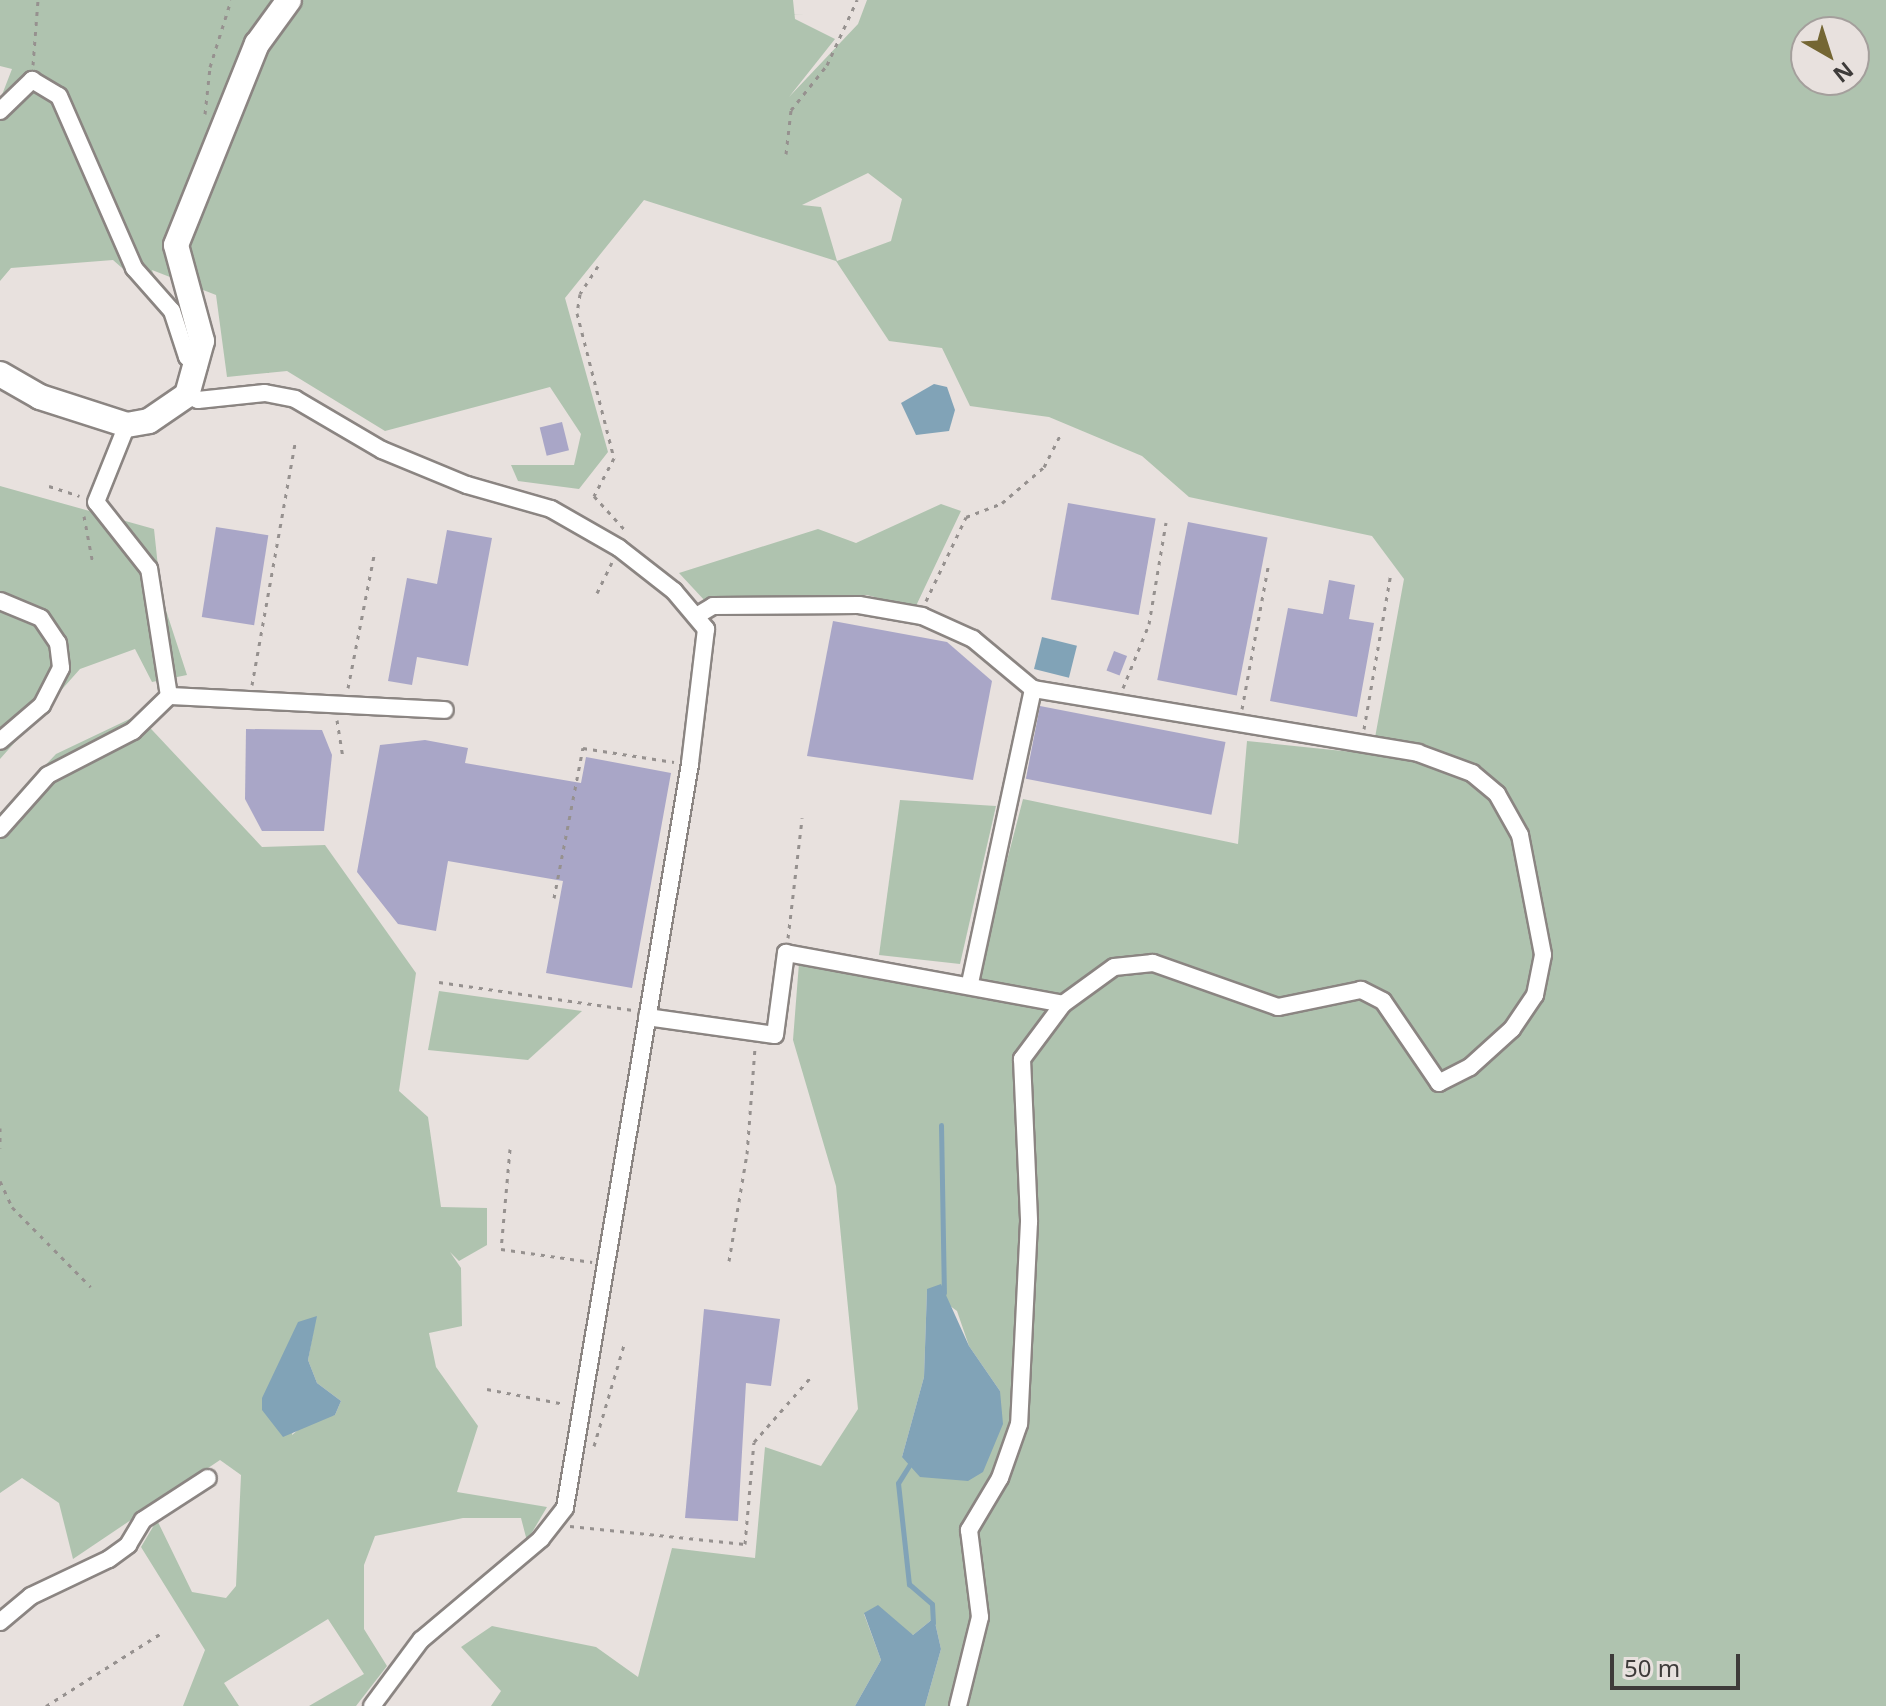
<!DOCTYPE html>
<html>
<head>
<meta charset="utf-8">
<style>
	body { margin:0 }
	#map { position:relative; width:1886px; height:1706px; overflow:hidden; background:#e8e1de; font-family:"Noto Sans",sans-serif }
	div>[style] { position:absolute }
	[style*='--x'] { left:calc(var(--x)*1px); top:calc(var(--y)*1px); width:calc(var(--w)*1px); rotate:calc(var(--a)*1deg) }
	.green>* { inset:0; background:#afc3af }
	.water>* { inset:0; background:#81a3b7; transform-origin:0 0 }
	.stream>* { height:5px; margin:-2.5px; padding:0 2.5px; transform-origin:2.5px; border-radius:2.5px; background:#81a3b7 }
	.building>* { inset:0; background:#a9a6c7; transform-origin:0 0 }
	.path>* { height:3px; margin-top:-1.5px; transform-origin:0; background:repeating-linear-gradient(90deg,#96918f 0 4px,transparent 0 10px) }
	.roads { filter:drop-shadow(2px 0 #8b8582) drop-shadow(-2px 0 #8b8582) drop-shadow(0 2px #8b8582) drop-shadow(0 -2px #8b8582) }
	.street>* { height:16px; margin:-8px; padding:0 8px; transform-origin:8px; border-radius:8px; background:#fff }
	.secondary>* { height:24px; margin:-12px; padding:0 12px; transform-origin:12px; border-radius:12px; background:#fff }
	span { translate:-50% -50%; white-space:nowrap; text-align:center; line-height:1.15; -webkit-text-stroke:8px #e8e1de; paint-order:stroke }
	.north { position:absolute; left:1790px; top:16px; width:80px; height:80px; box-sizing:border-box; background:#e8e1de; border:2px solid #a49f9c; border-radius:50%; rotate:141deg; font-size:22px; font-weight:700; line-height:32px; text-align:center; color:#3e3b3a }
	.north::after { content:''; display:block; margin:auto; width:28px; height:36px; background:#746633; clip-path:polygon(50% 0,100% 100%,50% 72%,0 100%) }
	.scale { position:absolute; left:1610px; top:1654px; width:130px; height:36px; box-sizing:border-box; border:4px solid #3e3b3a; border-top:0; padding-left:10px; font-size:24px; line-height:28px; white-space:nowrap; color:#3e3b3a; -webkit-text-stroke:6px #e8e1de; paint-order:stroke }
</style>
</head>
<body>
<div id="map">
	<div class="green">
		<div style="clip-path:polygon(evenodd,0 0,793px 0,795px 19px,835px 39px,789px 97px,858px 24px,867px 0,1886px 0,1886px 1706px,925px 1706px,941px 1649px,934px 1618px,913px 1635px,864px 1614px,881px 1660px,855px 1706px,491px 1706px,501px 1691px,461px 1647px,492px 1626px,596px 1647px,638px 1677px,672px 1548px,755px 1558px,765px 1447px,821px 1466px,858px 1409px,836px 1186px,793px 1040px,799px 963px,962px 990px,977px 976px,1023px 799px,1238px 844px,1247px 741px,1372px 754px,1404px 579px,1372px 536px,1189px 497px,1142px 456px,1049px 417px,970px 406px,942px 348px,889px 341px,836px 261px,644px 200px,565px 298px,608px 452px,579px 489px,518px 481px,511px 465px,574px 465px,581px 434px,550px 387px,385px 431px,287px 371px,227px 377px,216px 295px,152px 270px,164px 305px,113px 260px,11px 268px,0 281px,0 100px,12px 69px,0 66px,0 0,1806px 32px,1854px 32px,1854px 80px,1806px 80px,1806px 32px,0 0,868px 173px,902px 199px,891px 241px,837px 261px,821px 207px,802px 205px,868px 173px,0 0,927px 1289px,957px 1311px,969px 1346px,1000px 1391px,902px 1457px,924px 1377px,927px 1289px)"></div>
		<div style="clip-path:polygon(0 486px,154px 529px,161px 595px,187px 675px,152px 682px,135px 649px,80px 669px,0 759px)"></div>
		<div style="clip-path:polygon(941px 504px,961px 511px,915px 608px,867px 595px,706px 602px,679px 573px,818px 529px,856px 543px)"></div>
		<div style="clip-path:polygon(evenodd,138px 715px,262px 847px,325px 845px,416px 973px,399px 1091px,428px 1117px,441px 1207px,487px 1208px,487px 1245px,459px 1261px,450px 1252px,461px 1268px,462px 1326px,429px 1333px,436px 1367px,478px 1426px,457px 1492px,547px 1507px,527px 1541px,521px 1518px,463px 1518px,375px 1536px,364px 1565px,364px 1629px,387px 1666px,356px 1706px,309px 1706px,364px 1674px,328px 1619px,224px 1683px,239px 1706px,183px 1706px,205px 1650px,141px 1547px,157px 1520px,192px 1592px,226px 1598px,236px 1586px,241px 1475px,220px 1460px,73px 1559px,59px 1503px,22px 1478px,0 1493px,0 813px,56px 754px,138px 715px,316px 1316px,308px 1360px,317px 1383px,341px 1401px,335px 1415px,311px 1419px,292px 1435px,316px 1316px)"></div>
		<div style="clip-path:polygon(900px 800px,996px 806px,960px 964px,879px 955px)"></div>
		<div style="clip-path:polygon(439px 991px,582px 1011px,528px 1060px,428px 1050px)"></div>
	</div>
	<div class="water">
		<div style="clip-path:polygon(934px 384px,947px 387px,955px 410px,949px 431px,916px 435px,901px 403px)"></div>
		<div style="left:1042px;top:637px;width:36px;height:33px;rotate:14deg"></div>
		<div style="clip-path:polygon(941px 1284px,969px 1346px,1000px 1391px,1003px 1424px,983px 1472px,968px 1481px,920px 1477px,902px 1457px,924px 1377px,927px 1289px)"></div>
		<div style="clip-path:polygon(317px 1316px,308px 1360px,317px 1383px,341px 1401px,335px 1415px,283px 1437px,262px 1410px,262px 1398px,298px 1322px)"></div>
		<div style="clip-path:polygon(878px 1605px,913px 1635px,934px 1618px,941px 1649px,925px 1706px,855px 1706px,881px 1660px,864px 1613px)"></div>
	</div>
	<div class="stream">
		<div style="--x:941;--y:1125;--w:168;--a:89"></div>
		<div style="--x:910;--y:1464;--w:22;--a:122"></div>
		<div style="--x:898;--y:1483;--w:102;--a:83.8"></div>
		<div style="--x:909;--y:1584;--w:30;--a:41"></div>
		<div style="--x:932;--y:1604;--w:19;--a:87"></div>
	</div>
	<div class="building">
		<div style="left:562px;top:422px;width:29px;height:23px;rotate:76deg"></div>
		<div style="left:1068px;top:503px;width:89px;height:98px;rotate:10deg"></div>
		<div style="left:1188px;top:522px;width:81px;height:161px;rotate:11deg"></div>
		<div style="left:216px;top:527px;width:53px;height:91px;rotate:9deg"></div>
		<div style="clip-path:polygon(447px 530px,492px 538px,468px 666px,417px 657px,412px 685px,388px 681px,407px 578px,437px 584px)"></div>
		<div style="clip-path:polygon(1329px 580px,1355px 585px,1349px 619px,1374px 623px,1357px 717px,1270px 701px,1288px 608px,1323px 614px)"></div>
		<div style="clip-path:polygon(833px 621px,947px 642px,992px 681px,973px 780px,807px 756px)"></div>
		<div style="left:1114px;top:651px;width:14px;height:21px;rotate:21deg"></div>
		<div style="left:1040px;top:706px;width:189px;height:74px;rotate:11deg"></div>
		<div style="clip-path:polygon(246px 729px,322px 730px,332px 755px,324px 831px,262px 831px,245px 799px)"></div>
		<div style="clip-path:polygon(425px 740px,468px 748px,465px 763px,581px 783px,586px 757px,671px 773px,632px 988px,546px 973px,563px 881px,448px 861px,436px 931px,398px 924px,357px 872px,380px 745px)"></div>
		<div style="clip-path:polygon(704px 1309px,780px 1319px,771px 1386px,746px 1383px,738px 1521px,685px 1518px)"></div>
	</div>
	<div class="path">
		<div style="--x:33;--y:65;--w:65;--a:-85.6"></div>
		<div style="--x:205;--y:114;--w:47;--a:-83.9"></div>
		<div style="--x:210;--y:67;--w:70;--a:-72.6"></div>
		<div style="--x:786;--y:154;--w:44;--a:-83.5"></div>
		<div style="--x:791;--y:110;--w:58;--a:-51.3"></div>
		<div style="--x:827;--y:65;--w:72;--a:-65.2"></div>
		<div style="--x:598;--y:266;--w:33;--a:123"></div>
		<div style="--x:580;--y:294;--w:19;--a:99"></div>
		<div style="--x:577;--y:313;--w:150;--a:75.7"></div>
		<div style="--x:614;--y:458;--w:43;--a:117.8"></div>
		<div style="--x:594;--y:496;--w:47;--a:47.6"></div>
		<div style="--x:49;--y:486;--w:32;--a:18"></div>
		<div style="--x:84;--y:516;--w:49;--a:79.4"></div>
		<div style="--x:597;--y:593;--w:34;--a:-64"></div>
		<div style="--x:926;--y:601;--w:93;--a:-64.5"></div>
		<div style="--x:966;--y:517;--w:39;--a:-21"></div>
		<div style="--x:1002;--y:503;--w:55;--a:-40.6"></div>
		<div style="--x:1044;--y:467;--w:36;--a:-63"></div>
		<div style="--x:252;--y:685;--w:245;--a:-79.9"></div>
		<div style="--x:348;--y:688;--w:140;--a:-78.9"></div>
		<div style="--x:1123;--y:688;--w:69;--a:-67.9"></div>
		<div style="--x:1149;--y:624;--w:103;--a:-80.5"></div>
		<div style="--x:1242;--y:709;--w:144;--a:-79.6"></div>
		<div style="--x:337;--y:720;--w:37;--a:81"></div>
		<div style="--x:1364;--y:729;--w:158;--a:-80.2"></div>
		<div style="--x:554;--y:898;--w:153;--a:-79.1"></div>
		<div style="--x:583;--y:748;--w:92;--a:8.7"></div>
		<div style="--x:788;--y:938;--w:121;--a:-83.3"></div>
		<div style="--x:439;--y:982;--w:196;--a:8.2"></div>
		<div style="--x:0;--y:1128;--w:20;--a:90"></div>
		<div style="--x:510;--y:1149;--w:100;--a:95.1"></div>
		<div style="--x:501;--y:1249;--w:92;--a:8.1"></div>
		<div style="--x:0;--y:1181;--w:29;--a:65"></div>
		<div style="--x:12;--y:1207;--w:112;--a:45.4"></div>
		<div style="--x:729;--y:1261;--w:109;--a:-80.5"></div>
		<div style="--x:747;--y:1154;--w:106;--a:-85.7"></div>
		<div style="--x:487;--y:1389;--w:79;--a:10.9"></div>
		<div style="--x:594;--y:1446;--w:105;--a:-73.5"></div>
		<div style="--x:570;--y:1526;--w:176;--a:5.9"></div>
		<div style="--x:745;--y:1544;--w:102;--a:-85"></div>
		<div style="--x:754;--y:1442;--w:85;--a:-48.8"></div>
		<div style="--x:46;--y:1706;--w:135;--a:-32.3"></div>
	</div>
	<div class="roads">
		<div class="street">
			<div style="--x:0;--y:111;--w:45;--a:-44.1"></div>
			<div style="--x:32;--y:80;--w:31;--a:31"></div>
			<div style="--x:59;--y:96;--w:188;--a:66.4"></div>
			<div style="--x:134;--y:268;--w:57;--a:48.5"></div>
			<div style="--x:172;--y:311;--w:48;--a:71.9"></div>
			<div style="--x:187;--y:357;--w:15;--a:37"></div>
			<div style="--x:187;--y:395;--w:12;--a:24"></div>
			<div style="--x:198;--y:400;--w:67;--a:-6"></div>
			<div style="--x:265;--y:393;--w:31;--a:11"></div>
			<div style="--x:295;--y:399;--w:101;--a:30.4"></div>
			<div style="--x:382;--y:450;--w:92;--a:22.4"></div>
			<div style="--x:467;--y:485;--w:87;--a:15.9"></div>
			<div style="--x:551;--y:509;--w:78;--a:29.8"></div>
			<div style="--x:619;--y:548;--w:70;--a:38"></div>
			<div style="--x:674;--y:591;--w:50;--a:49.9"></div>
			<div style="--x:706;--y:629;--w:136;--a:96.8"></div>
			<div style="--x:690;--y:764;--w:754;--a:99.54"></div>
			<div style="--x:565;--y:1508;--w:39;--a:128"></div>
			<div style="--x:541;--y:1539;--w:157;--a:139.9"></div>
			<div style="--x:421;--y:1640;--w:82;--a:126.6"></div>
			<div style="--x:0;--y:601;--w:44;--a:22.5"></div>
			<div style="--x:41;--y:618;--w:30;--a:56"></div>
			<div style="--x:58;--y:643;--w:25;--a:83"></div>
			<div style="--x:61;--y:668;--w:42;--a:117.2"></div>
			<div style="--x:42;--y:705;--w:55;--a:139.4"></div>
			<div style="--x:698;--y:615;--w:17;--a:-31"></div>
			<div style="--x:713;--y:606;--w:146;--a:-0.4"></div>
			<div style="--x:859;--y:605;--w:64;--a:9.9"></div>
			<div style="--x:922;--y:616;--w:56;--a:24.3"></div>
			<div style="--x:973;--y:639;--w:78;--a:39.8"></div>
			<div style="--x:1033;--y:689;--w:390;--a:9.4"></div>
			<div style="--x:1418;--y:753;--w:58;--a:20.3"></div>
			<div style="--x:1472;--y:773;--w:33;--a:40"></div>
			<div style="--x:1497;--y:794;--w:47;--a:60.7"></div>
			<div style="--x:1520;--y:835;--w:122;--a:79.1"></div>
			<div style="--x:1543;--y:955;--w:41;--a:101.3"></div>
			<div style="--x:1535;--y:995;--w:41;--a:124.1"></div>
			<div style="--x:1512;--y:1029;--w:57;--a:137.9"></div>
			<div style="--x:1470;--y:1067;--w:35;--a:153"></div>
			<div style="--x:1439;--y:1083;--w:99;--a:-124.3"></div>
			<div style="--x:1383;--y:1001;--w:25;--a:-153"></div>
			<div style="--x:1361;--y:990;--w:85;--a:168.4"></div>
			<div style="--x:1278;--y:1007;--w:133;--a:-160.6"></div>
			<div style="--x:1153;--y:963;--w:39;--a:174"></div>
			<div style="--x:1114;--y:967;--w:63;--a:144"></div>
			<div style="--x:169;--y:696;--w:276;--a:2.9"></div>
			<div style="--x:0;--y:829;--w:72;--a:-48.4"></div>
			<div style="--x:48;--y:775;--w:96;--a:-27.4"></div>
			<div style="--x:133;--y:731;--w:50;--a:-44.2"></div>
			<div style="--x:169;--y:696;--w:129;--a:-98.9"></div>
			<div style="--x:149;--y:569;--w:85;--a:-128.3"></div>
			<div style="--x:96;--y:502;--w:83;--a:-68.1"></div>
			<div style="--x:970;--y:983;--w:301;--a:-77.9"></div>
			<div style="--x:647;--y:1017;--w:129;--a:8"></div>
			<div style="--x:775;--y:1035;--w:83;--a:-82.4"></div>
			<div style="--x:786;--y:953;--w:282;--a:10.4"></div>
			<div style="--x:1063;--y:1004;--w:69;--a:126.7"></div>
			<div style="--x:1022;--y:1059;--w:163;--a:87.5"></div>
			<div style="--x:1029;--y:1222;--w:202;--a:92.8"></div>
			<div style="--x:1019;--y:1424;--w:57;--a:109.4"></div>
			<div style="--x:1000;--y:1478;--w:61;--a:120.8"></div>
			<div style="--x:969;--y:1530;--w:88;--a:82.8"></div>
			<div style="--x:980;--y:1617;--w:92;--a:103.9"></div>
			<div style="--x:0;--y:1622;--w:40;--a:-40"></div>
			<div style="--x:31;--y:1596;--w:86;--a:-25.4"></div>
			<div style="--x:109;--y:1559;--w:24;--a:-36"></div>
			<div style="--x:128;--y:1545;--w:29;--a:-59"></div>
			<div style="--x:143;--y:1520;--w:77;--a:-32.9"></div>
		</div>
		<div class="secondary">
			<div style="--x:0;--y:374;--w:46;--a:29.9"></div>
			<div style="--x:40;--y:397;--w:91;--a:17.8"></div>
			<div style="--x:127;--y:425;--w:22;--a:-10"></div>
			<div style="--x:149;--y:421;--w:46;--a:-34.4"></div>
			<div style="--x:187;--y:395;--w:56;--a:-74.5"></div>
			<div style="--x:202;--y:341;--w:99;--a:-105.2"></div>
			<div style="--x:176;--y:245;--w:217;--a:-68.1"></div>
			<div style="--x:257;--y:44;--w:54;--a:-54"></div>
		</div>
	</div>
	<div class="north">N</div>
	<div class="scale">50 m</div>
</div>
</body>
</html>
